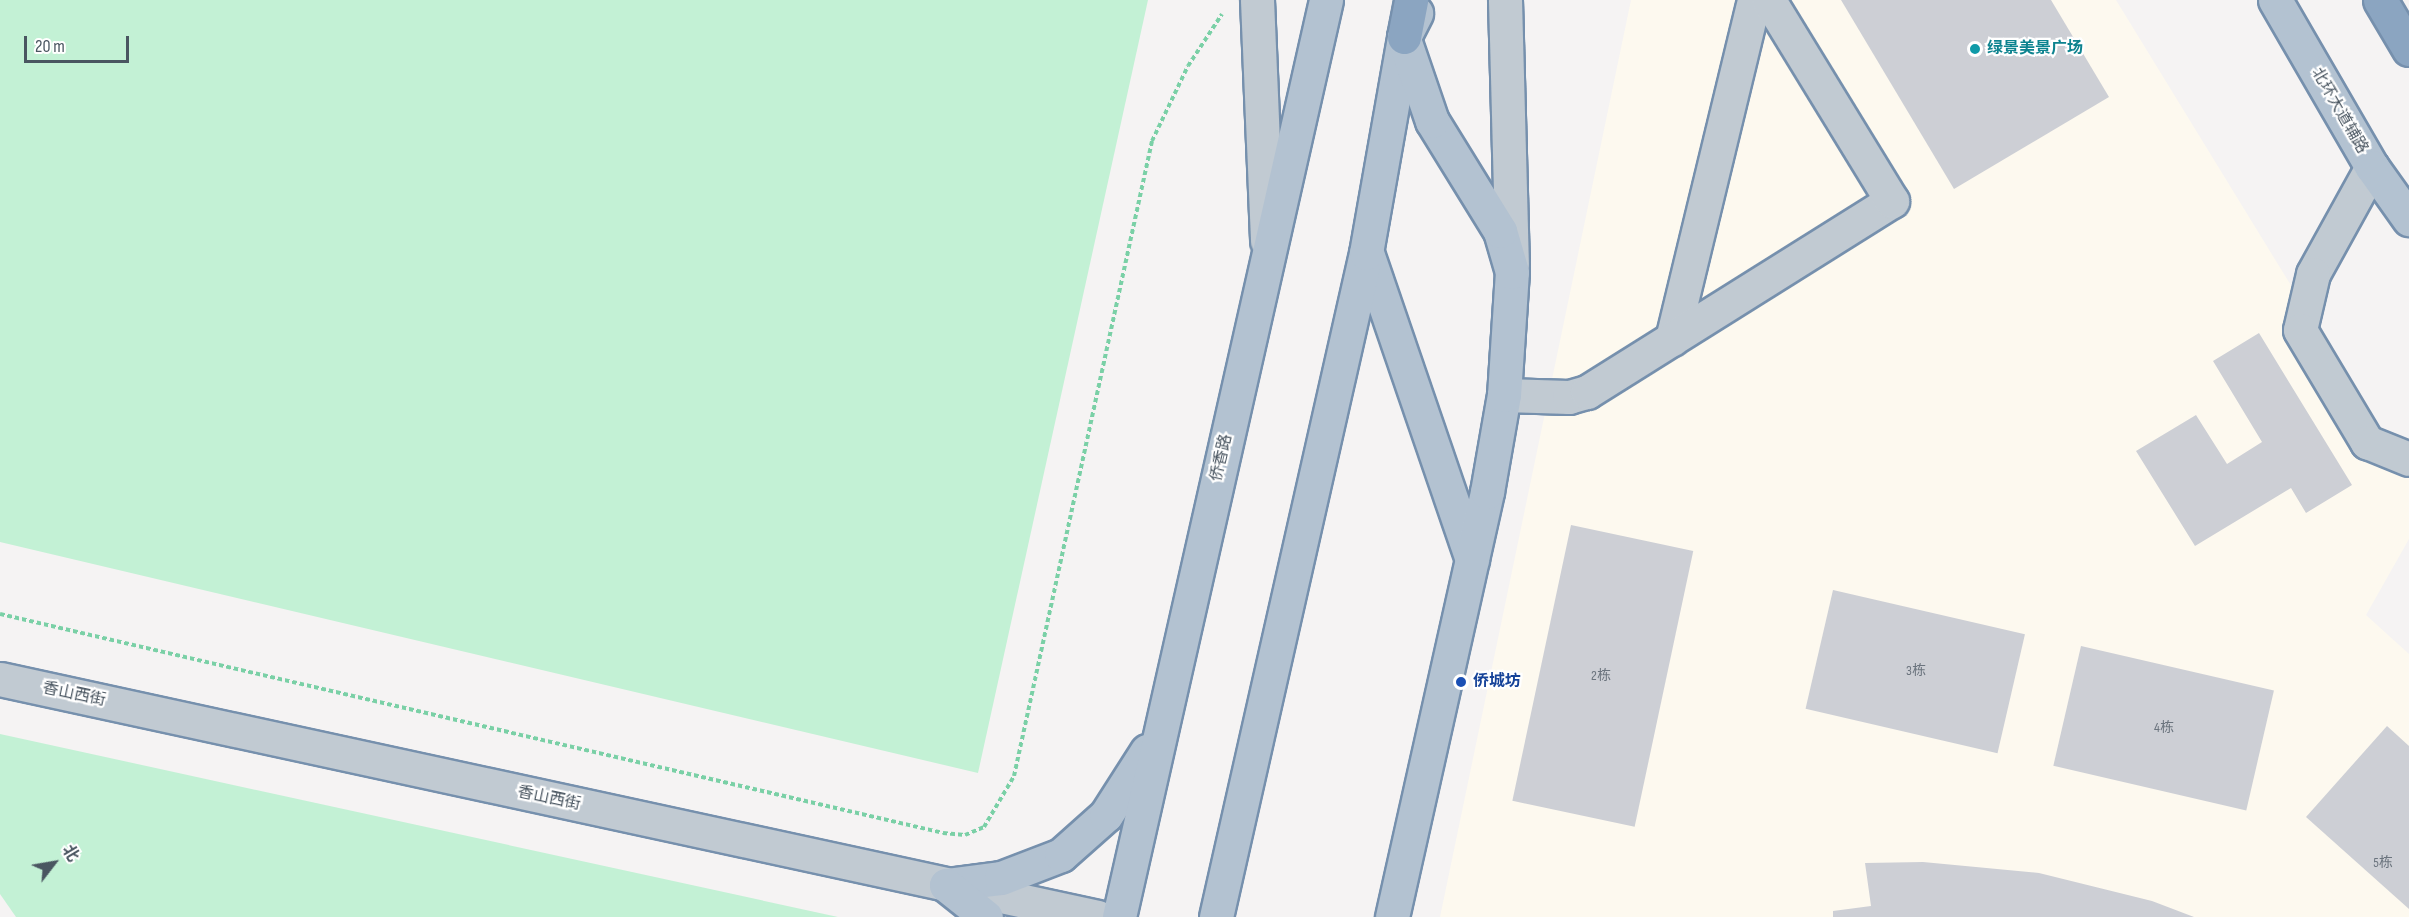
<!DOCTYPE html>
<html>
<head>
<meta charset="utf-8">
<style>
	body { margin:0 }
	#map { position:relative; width:2409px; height:917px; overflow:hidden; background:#f5f3f3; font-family:"Sofia Sans Condensed","Noto Sans SC",sans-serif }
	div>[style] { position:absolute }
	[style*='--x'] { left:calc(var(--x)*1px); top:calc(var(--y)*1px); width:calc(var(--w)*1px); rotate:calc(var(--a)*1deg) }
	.commercial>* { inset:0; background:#fdf9ef }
	.green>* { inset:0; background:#c3f1d5 }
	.building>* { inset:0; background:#cdcfd5; transform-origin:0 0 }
	.path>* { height:4px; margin-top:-2px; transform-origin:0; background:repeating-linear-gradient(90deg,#7ad0a6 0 4.5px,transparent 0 7.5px) }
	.roads { filter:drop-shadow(2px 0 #7690ad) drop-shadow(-2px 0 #7690ad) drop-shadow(0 2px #7690ad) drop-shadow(0 -2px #7690ad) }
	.minor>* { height:33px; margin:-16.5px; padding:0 16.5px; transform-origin:16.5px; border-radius:16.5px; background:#c1cad2 }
	.major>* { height:33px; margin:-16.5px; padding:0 16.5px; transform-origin:16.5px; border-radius:16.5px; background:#b3c2d1 }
	.highway>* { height:33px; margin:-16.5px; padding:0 16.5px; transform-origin:16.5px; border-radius:16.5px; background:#8ba5c1 }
	.dots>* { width:16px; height:16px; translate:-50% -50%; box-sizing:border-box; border:3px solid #fff; border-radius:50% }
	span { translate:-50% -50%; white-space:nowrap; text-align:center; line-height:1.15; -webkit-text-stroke:4.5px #fff; paint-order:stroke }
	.number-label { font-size:14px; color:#6b747e }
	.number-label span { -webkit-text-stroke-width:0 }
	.culture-label { font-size:16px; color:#0d838f; font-weight:700 }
	.left { translate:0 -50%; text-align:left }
	.street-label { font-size:16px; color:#4a5661 }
	.transit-label { font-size:16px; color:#164399; font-weight:700 }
	.north { position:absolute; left:24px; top:833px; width:60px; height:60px; -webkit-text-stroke:4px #fff; paint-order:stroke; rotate:59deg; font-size:16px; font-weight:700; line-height:24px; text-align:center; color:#4a5661 }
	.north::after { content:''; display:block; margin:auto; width:21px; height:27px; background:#4a5661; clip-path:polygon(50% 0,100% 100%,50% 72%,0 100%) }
	.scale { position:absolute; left:24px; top:36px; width:105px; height:27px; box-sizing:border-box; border:3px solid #4a5661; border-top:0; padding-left:8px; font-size:18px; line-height:21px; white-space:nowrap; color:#4a5661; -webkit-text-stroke:4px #fff; paint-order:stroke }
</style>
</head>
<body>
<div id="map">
	<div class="commercial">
		<div style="clip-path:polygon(1631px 0,2116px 0,2409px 478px,2409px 539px,2366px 615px,2409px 654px,2409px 917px,1440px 917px)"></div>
	</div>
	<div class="green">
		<div style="clip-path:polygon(0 0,1148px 0,978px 773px,0 542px)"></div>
		<div style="clip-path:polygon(0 734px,838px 917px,16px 917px,0 894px)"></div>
	</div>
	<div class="building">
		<div style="clip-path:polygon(1841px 0,2051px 0,2109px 97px,1954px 189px)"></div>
		<div style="clip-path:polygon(2259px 333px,2352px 485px,2306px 513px,2291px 488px,2195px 546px,2136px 451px,2196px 415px,2227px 464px,2262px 442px,2213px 361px)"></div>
		<div style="left:1571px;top:525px;width:125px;height:282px;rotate:12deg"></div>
		<div style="left:1833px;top:590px;width:197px;height:122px;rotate:13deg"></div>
		<div style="left:2081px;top:646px;width:198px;height:123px;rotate:13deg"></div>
		<div style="clip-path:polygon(2387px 726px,2409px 746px,2409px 909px,2306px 817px)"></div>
		<div style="clip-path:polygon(1923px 862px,2039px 873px,2152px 901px,2194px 917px,1833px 917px,1833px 911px,1871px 906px,1865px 863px)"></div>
	</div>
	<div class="path">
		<div style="--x:0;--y:614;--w:968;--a:13.07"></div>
		<div style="--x:943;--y:833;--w:22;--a:5"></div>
		<div style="--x:965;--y:835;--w:21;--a:-23"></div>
		<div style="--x:984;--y:827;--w:59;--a:-59.5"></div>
		<div style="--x:1014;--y:776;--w:650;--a:-77.74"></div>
		<div style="--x:1152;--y:141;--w:83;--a:-64.4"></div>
		<div style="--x:1188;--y:66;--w:62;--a:-56.8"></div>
	</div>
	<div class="roads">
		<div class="minor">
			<div style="--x:1257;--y:0;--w:241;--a:87.6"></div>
			<div style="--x:1505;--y:0;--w:264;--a:88.5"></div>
			<div style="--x:2372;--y:167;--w:122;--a:118.9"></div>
			<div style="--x:2313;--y:274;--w:57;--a:103.1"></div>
			<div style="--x:2300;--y:330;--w:131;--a:59.1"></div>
			<div style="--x:2367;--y:442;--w:45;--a:22"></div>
			<div style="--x:1672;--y:339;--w:349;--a:-76.4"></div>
			<div style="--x:1504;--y:395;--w:65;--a:1.8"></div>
			<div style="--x:1569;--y:397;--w:19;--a:-16"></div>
			<div style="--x:1587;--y:392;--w:360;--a:-32.1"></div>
			<div style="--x:1892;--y:201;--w:236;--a:-121.5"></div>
			<div style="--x:0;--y:679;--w:1123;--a:12.23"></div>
		</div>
		<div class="major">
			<div style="--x:2275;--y:0;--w:193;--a:59.9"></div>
			<div style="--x:2372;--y:167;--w:64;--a:54.6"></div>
			<div style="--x:1367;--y:253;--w:324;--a:71.1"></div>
			<div style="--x:946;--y:885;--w:55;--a:-7.3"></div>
			<div style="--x:1001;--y:878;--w:64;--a:-21"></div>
			<div style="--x:1061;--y:855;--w:60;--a:-41.6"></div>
			<div style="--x:1106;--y:815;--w:76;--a:-57.4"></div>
			<div style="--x:946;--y:885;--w:51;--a:38.7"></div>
			<div style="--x:1119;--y:917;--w:940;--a:-77.28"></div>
			<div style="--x:1216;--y:917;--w:681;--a:-77.27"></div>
			<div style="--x:1366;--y:253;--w:219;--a:-80"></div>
			<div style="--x:1404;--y:37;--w:27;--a:-63"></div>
			<div style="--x:1392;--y:917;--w:435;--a:-77.4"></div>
			<div style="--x:1487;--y:492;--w:98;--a:-80.1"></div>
			<div style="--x:1504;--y:395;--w:123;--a:-86.3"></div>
			<div style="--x:1512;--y:272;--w:43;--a:-106.3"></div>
			<div style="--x:1500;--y:231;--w:129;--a:-121.7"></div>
			<div style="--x:1432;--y:121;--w:80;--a:-108.9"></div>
		</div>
		<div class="highway">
			<div style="--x:2380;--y:0;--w:57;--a:59.4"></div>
			<div style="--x:1404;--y:37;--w:38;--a:-79"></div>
		</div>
	</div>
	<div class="dots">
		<div style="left:1975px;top:49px;background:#0f9aa8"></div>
		<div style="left:1461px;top:682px;background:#1a4fb4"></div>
	</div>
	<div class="number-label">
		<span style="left:1916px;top:671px">3栋</span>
		<span style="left:1601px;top:676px">2栋</span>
		<span style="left:2164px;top:728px">4栋</span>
		<span style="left:2383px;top:863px">5栋</span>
	</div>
	<div class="culture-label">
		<span class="left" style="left:1987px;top:49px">绿景美景广场</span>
	</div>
	<div class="street-label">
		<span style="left:2339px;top:111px;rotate:60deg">北环大道辅路</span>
		<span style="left:1222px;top:458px;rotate:-77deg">侨香路</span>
		<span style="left:74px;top:695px;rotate:12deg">香山西街</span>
		<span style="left:549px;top:799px;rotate:12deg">香山西街</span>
	</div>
	<div class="transit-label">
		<span class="left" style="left:1473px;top:682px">侨城坊</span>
	</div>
	<div class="north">北</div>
	<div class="scale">20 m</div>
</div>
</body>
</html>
